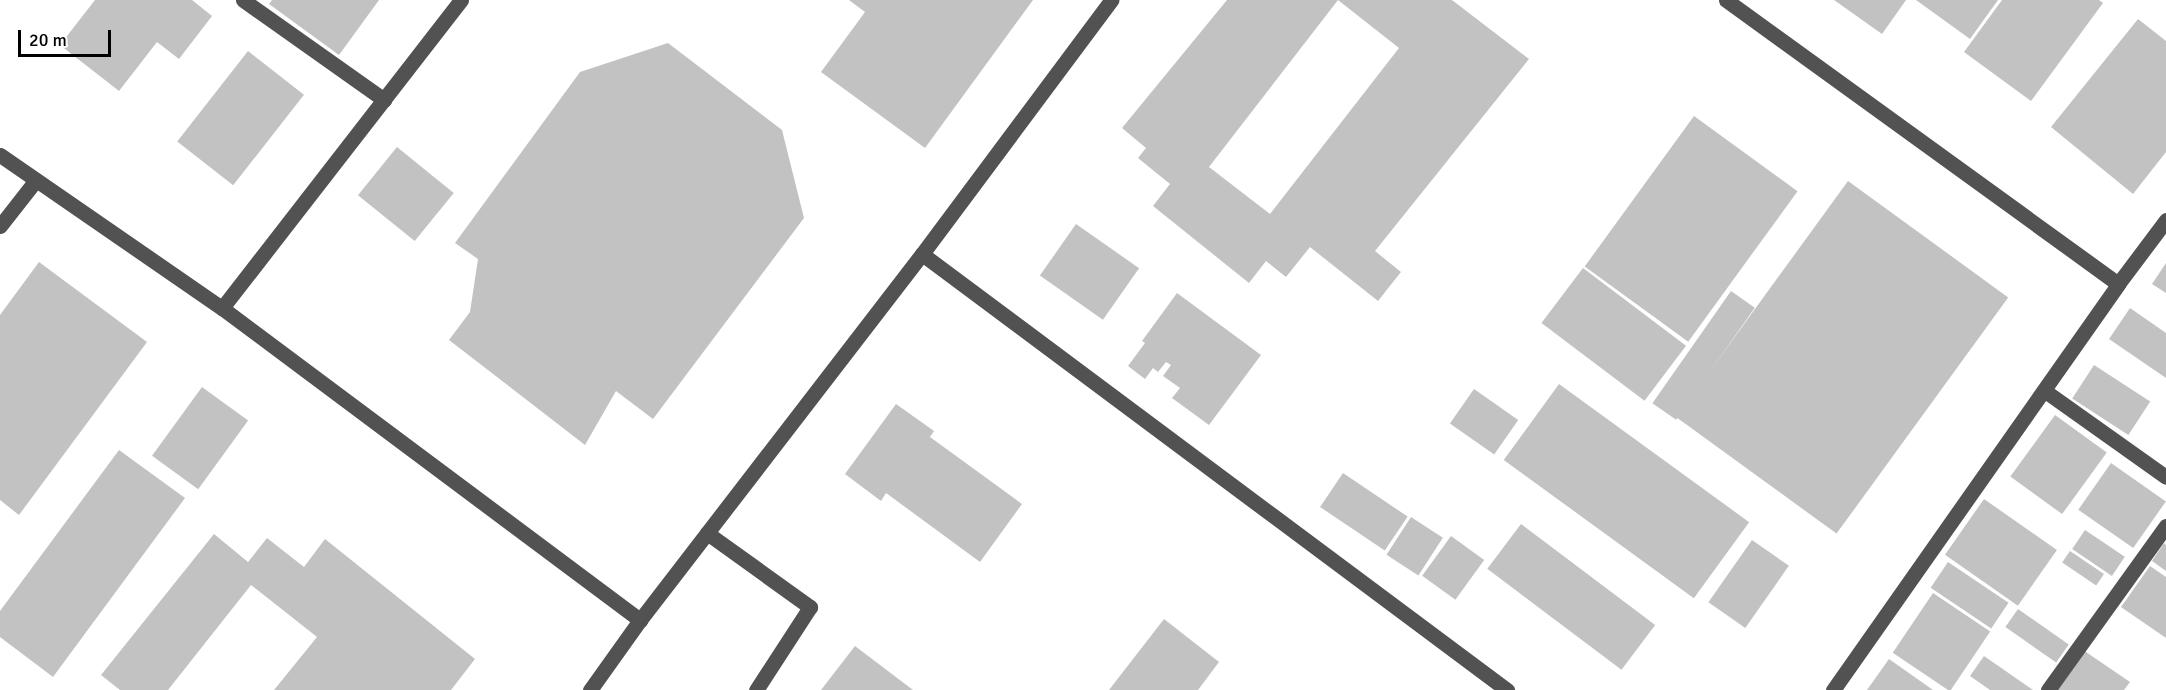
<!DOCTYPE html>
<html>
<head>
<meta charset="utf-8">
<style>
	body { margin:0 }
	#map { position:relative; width:2166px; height:690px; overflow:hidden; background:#fff; font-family:Signika,sans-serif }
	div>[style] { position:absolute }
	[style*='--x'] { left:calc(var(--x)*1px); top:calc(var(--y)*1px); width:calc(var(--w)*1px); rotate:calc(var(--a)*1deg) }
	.building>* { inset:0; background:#c2c2c2; transform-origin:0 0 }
	.minor>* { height:15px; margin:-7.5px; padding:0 7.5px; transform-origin:7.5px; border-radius:7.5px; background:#525252 }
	span { translate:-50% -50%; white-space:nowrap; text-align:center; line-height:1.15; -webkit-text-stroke:6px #fff; paint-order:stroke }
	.scale { position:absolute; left:18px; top:30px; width:93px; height:27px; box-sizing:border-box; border:3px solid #000; border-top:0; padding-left:8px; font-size:18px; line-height:21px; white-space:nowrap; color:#000; -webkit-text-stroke:4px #fff; paint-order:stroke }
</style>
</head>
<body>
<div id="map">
	<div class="building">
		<div style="clip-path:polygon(95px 0,192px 0,212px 16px,179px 59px,157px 42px,119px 91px,60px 45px)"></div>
		<div style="clip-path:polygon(272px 0,379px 0,339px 55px,269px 4px)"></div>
		<div style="clip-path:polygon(849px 0,1033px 0,925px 148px,821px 72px,865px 12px)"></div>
		<div style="clip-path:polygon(evenodd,1227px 0,1452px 0,1529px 59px,1375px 251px,1401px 272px,1378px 301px,1310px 247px,1286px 277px,1266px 261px,1249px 283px,1153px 206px,1170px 184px,1138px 158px,1146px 148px,1122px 128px,1227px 0,1338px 0,1399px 48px,1270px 214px,1209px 167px,1338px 0)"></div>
		<div style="clip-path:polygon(1834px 0,1906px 0,1882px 34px)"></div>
		<div style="clip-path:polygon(1916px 0,1998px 0,1970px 39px)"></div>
		<div style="clip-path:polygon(2002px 0,2099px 0,2103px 3px,2031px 101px,1964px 52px)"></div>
		<div style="clip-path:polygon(2138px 19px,2166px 41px,2166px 152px,2133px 194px,2051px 127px)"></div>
		<div style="clip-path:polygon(668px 43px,782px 130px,804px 218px,653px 419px,616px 391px,585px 445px,449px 340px,470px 312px,478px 259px,455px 243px,580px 72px)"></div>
		<div style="left:248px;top:51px;width:71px;height:115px;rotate:38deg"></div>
		<div style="left:1694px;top:116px;width:128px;height:186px;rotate:36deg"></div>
		<div style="left:397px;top:147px;width:73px;height:62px;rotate:39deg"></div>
		<div style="left:1848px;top:181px;width:198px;height:292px;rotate:36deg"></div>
		<div style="left:1076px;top:224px;width:77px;height:63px;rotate:35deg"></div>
		<div style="clip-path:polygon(39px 262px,147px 342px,19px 515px,0 500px,0 315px)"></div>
		<div style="clip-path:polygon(2166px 263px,2166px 293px,2152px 284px)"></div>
		<div style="left:1583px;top:268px;width:129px;height:69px;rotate:37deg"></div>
		<div style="left:1731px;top:291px;width:29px;height:137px;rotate:35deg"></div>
		<div style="clip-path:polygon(1177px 293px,1261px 355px,1209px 425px,1172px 398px,1180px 388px,1163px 376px,1171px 365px,1166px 362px,1158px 372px,1153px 368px,1145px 379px,1128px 366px,1145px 343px,1142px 341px)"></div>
		<div style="clip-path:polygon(2130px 308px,2166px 333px,2166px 378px,2109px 339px)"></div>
		<div style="left:2094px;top:365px;width:67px;height:40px;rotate:33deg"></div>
		<div style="left:1559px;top:384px;width:235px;height:94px;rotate:36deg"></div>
		<div style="left:202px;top:387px;width:57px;height:85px;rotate:36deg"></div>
		<div style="left:1474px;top:389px;width:54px;height:42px;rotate:35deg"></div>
		<div style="clip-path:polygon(896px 404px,934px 431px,930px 437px,1022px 504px,980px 562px,886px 493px,881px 501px,845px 474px)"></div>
		<div style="left:2055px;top:415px;width:64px;height:76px;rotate:36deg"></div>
		<div style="clip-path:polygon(119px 450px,185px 498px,53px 677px,0 637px,0 611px)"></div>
		<div style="left:2111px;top:463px;width:67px;height:57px;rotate:35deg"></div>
		<div style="left:1343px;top:473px;width:78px;height:41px;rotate:34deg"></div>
		<div style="left:1984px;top:499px;width:89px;height:68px;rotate:35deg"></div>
		<div style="left:1411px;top:517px;width:38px;height:45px;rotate:33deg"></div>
		<div style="left:1521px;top:524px;width:168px;height:56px;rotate:37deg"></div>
		<div style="left:2085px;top:530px;width:48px;height:23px;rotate:34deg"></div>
		<div style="clip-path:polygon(214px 534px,248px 562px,267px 538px,304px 567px,325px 539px,475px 659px,451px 690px,274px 690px,317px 637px,251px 585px,168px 690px,120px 690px,101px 675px)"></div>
		<div style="left:1451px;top:536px;width:41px;height:49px;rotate:36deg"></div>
		<div style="left:1752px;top:540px;width:45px;height:76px;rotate:35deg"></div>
		<div style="clip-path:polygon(2164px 543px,2166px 545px,2166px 571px,2152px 561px)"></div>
		<div style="left:2070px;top:551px;width:41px;height:14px;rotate:34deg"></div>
		<div style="left:1948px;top:562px;width:73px;height:31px;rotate:34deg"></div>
		<div style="clip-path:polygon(2150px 566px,2166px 577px,2166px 638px,2121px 607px)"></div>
		<div style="left:1933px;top:593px;width:69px;height:72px;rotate:34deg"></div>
		<div style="left:2018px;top:609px;width:62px;height:22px;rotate:35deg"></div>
		<div style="clip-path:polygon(1164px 619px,1219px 662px,1198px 690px,1109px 690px)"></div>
		<div style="clip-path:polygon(855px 646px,913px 690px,821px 690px)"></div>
		<div style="clip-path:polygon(2083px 650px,2130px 682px,2124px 690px,2057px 690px)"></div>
		<div style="clip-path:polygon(1984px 656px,2033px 690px,1990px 690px,1970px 676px)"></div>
		<div style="clip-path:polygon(1889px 659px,1933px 690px,1867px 690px)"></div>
	</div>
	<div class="minor">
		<div style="--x:243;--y:0;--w:173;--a:35.3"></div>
		<div style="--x:1726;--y:0;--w:484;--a:35.9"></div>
		<div style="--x:0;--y:155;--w:270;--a:34.6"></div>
		<div style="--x:222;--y:308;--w:522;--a:36.74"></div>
		<div style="--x:0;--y:226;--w:58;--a:-52"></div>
		<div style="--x:922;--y:254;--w:730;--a:36.7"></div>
		<div style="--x:222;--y:308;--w:390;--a:-52.2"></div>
		<div style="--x:2045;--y:391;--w:148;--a:35.4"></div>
		<div style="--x:707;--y:533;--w:127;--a:35.7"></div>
		<div style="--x:810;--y:607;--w:99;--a:123"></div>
		<div style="--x:590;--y:690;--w:86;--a:-54.5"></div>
		<div style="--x:640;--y:620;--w:462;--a:-52.4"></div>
		<div style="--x:922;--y:254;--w:317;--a:-53.3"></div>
		<div style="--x:1833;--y:690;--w:496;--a:-54.9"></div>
		<div style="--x:2118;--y:284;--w:80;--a:-53.1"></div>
		<div style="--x:2048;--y:690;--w:202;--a:-54.3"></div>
	</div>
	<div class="scale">20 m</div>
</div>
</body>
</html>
